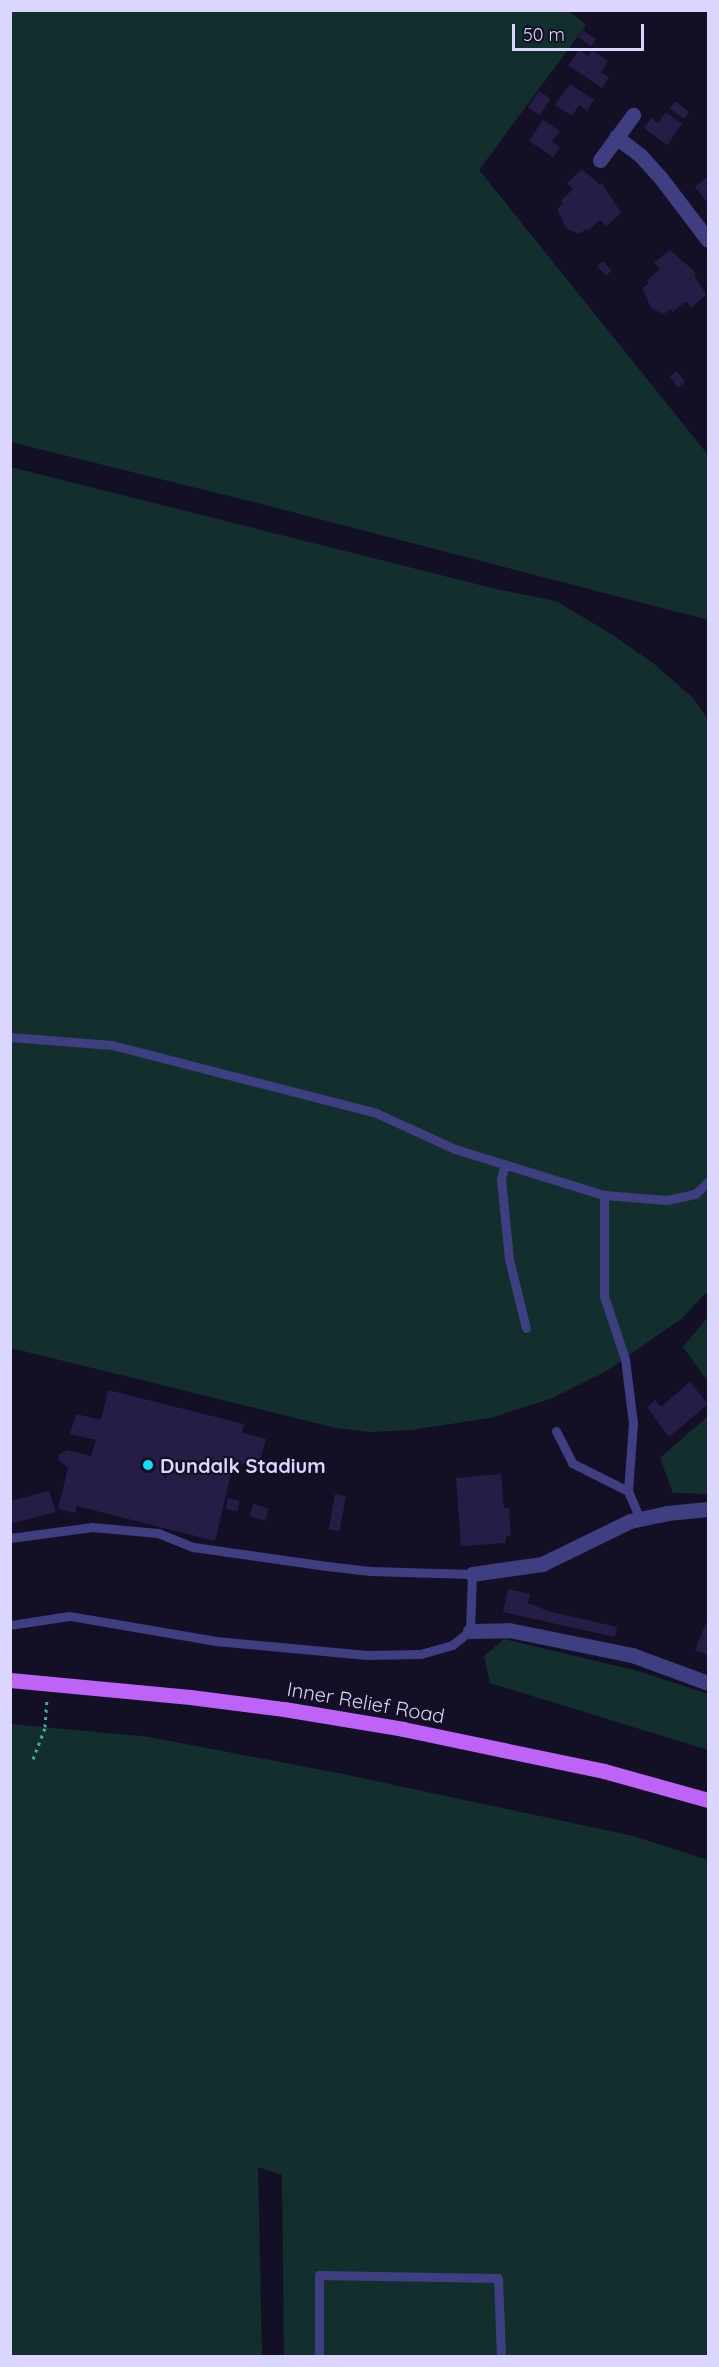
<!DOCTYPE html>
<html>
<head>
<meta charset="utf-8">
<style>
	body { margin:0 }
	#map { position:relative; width:719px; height:2367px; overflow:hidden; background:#131025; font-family:Quicksand,sans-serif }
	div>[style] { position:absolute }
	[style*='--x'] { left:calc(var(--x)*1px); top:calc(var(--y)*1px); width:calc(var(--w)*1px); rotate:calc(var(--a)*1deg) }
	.green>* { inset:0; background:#132f2d }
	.building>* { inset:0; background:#251d45; transform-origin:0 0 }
	.path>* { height:3px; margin-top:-1.5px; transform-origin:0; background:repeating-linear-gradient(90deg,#36b1a8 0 3px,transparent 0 7.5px) }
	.lane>* { height:9px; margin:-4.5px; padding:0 4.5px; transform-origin:4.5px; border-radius:4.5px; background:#3f3e81 }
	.street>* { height:15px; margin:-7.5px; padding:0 7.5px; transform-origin:7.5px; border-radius:7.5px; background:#3f3e81 }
	.primary>* { height:15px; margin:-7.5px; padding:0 7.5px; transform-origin:7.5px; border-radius:7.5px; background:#be63f7 }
	.dots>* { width:16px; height:16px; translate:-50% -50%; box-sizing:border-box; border:3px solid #131025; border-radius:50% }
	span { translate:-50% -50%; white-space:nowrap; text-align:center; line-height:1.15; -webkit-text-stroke:4.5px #131025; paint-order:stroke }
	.poi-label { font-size:20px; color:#dad6fd; font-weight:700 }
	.left { translate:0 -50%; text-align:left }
	.street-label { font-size:20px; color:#dad6fd }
	.frame { position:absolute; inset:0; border:12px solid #dad6fd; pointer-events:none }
	.scale { position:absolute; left:512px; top:24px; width:132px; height:27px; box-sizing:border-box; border:3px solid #dad6fd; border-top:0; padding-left:8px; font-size:18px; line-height:21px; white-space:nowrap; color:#dad6fd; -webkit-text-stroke:4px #131025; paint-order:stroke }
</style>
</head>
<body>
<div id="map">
	<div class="green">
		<div style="clip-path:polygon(569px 11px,586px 25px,479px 170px,708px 455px,708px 620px,277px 508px,11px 442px,11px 11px)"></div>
		<div style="clip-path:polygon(11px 467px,496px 589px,556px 601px,611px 634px,653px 663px,693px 698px,708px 719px,708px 1291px,681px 1319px,605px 1372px,550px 1399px,490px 1418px,411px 1430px,369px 1432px,336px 1428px,11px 1348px)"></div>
		<div style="clip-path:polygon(708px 1317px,708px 1382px,683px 1347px)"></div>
		<div style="clip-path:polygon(708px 1416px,708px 1494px,673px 1493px,660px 1458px)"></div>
		<div style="clip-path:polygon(504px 1639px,638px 1671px,708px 1694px,708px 1750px,490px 1683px,484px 1656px)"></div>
		<div style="clip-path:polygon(10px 1724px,149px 1737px,343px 1774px,633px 1836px,708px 1860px,708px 2356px,284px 2356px,282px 2175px,258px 2167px,262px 2356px,11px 2356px)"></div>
	</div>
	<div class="building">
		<div style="left:583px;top:30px;width:16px;height:9px;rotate:35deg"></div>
		<div style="clip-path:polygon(579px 50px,588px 56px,592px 50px,608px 61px,601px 72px,609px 77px,602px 88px,568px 65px)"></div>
		<div style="clip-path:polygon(570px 84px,594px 100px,587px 111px,579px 105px,572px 116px,555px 105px)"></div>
		<div style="left:539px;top:91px;width:14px;height:20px;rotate:34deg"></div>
		<div style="left:675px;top:101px;width:18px;height:9px;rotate:38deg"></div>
		<div style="clip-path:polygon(666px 112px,682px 124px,667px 145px,644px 128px,651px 118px,658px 123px)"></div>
		<div style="clip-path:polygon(543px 120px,560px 131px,552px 142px,560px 147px,553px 157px,529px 141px)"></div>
		<div style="clip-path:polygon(582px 169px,600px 185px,602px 183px,621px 213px,606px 226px,600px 220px,588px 231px,586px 229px,579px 234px,566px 228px,557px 209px,563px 203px,561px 201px,573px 189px,567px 183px)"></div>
		<div style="clip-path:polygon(708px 176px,708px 203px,695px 187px)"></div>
		<div style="clip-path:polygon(670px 250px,696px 273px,694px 275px,706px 295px,691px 308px,686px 301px,673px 312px,670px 309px,664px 314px,651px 308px,642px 288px,649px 283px,647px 280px,660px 269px,654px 263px)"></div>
		<div style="left:603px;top:261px;width:13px;height:8px;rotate:48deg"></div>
		<div style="left:677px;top:371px;width:14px;height:9px;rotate:54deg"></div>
		<div style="clip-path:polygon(690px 1382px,708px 1404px,669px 1437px,647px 1407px,655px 1400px,661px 1407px)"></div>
		<div style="clip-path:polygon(108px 1390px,244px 1424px,242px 1433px,266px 1439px,258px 1468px,234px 1462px,215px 1541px,77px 1506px,75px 1513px,58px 1509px,68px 1468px,58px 1459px,59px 1454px,68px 1450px,91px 1456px,96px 1440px,70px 1434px,76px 1414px,101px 1420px)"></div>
		<div style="clip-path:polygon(501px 1474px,504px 1508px,509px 1508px,511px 1536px,506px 1536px,506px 1543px,461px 1546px,456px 1478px)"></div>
		<div style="clip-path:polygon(49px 1491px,56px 1512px,10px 1524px,10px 1501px)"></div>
		<div style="left:335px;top:1494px;width:11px;height:36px;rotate:10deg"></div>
		<div style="left:228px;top:1498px;width:12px;height:11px;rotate:14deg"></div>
		<div style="left:253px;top:1504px;width:16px;height:13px;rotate:15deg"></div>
		<div style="clip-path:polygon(508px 1589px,530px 1594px,528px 1603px,548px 1611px,617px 1627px,615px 1637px,503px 1612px)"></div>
		<div style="clip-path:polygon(708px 1618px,708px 1655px,695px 1650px)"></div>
	</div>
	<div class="path">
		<div style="--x:33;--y:1759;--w:34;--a:-69"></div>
		<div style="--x:45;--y:1727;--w:27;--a:-86"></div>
	</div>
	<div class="lane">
		<div style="--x:10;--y:1037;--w:102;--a:4.5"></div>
		<div style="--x:112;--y:1045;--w:273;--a:14.4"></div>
		<div style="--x:376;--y:1113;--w:87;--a:24.5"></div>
		<div style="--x:455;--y:1149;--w:156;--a:17.2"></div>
		<div style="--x:604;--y:1195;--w:101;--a:90"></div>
		<div style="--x:604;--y:1296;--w:66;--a:71.6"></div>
		<div style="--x:625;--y:1359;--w:64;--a:82.9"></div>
		<div style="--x:633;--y:1423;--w:68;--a:94.2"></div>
		<div style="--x:628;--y:1491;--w:30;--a:67"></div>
		<div style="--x:505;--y:1164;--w:16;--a:105"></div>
		<div style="--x:501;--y:1179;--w:80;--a:84.3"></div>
		<div style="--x:509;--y:1259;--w:71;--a:76.2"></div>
		<div style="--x:604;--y:1195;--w:63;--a:4.5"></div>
		<div style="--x:667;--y:1200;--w:29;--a:-12"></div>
		<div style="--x:695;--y:1194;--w:18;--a:-43"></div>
		<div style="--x:556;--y:1431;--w:36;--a:63"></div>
		<div style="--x:572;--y:1463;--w:63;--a:26.6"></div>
		<div style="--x:10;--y:1538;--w:83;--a:-7.6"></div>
		<div style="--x:92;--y:1527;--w:66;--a:5.2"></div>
		<div style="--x:158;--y:1533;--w:38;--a:22"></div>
		<div style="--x:193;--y:1547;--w:135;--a:8.1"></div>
		<div style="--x:327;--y:1566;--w:43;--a:6.6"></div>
		<div style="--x:370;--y:1571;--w:102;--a:1.7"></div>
		<div style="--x:472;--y:1574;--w:57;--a:92"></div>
		<div style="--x:470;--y:1631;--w:23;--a:142"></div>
		<div style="--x:452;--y:1645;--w:33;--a:164"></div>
		<div style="--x:420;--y:1654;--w:53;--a:178.9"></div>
		<div style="--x:367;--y:1655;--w:152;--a:-174.7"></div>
		<div style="--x:216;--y:1641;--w:149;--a:-170.3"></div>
		<div style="--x:69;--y:1616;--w:60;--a:171.3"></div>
		<div style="--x:319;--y:2356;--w:81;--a:-90"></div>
		<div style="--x:319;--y:2275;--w:179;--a:1"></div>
		<div style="--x:498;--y:2278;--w:78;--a:87.8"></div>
	</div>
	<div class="street">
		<div style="--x:616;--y:137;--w:30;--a:37"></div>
		<div style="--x:640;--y:155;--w:30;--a:48"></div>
		<div style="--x:660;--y:177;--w:79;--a:52.7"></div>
		<div style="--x:600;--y:160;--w:56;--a:-53.7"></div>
		<div style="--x:472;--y:1574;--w:71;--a:-8.1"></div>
		<div style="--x:542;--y:1564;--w:98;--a:-26"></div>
		<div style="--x:630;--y:1521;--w:38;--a:-12"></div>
		<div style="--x:667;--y:1513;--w:41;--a:-5.6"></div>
		<div style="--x:470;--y:1631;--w:39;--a:-1"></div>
		<div style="--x:509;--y:1630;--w:126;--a:11.5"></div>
		<div style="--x:632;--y:1655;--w:81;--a:20.2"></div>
	</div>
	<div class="primary">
		<div style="--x:10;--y:1680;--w:181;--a:5.4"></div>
		<div style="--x:190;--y:1697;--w:95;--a:7.3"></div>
		<div style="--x:284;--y:1709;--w:121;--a:9.5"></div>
		<div style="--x:403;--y:1729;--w:205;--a:11.8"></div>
		<div style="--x:604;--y:1771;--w:108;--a:15.6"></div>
	</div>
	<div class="dots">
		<div style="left:148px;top:1465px;background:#0cdff3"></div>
	</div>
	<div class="poi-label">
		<span class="left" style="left:160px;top:1465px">Dundalk Stadium</span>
	</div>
	<div class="street-label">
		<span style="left:366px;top:1702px;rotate:10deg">Inner Relief Road</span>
	</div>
	<div class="frame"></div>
	<div class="scale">50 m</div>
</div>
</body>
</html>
